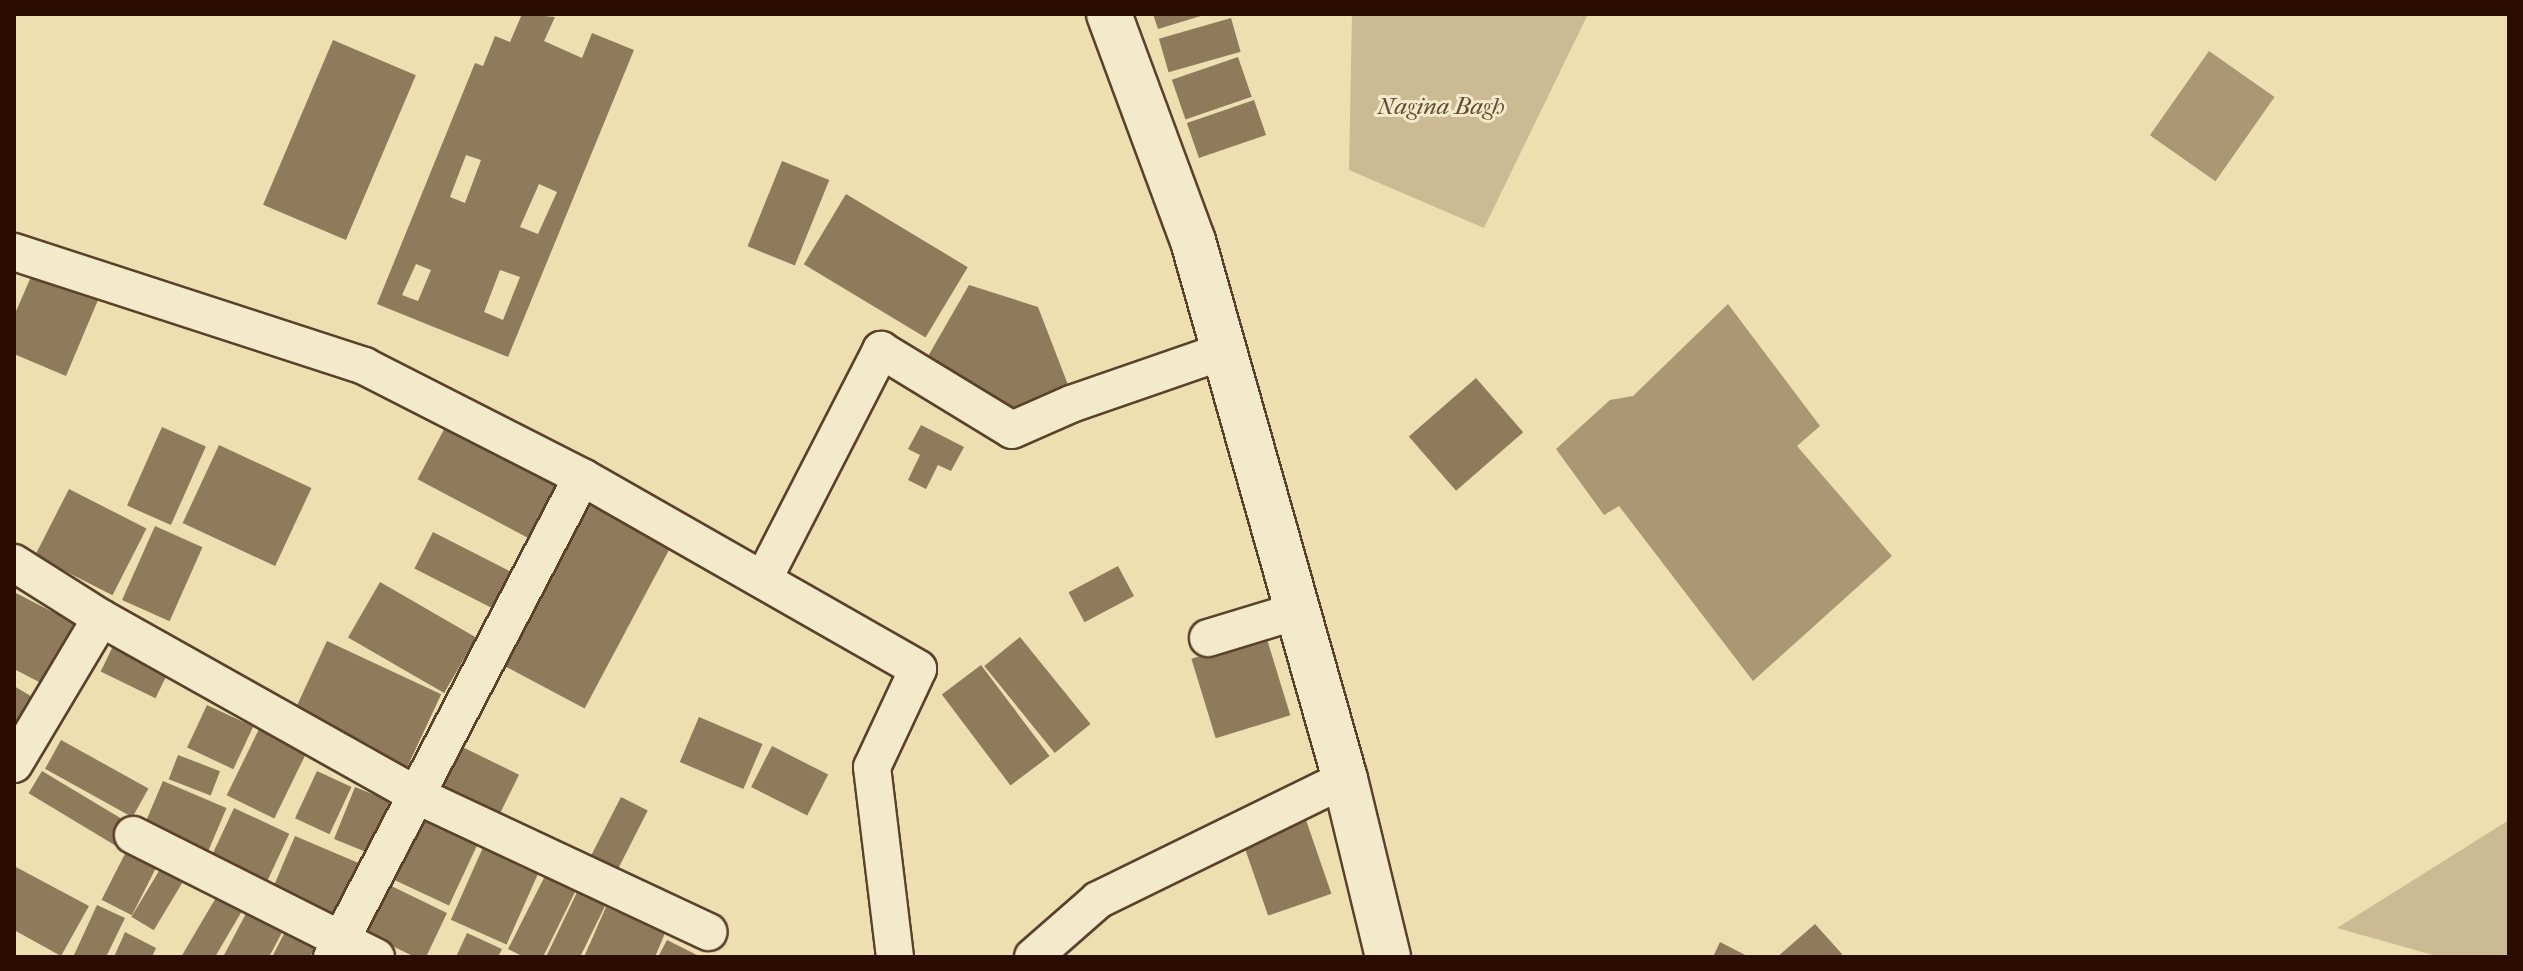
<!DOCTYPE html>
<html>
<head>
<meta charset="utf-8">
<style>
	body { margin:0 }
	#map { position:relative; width:2523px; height:971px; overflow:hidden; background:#eddfb0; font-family:"IM FELL French Canon",serif }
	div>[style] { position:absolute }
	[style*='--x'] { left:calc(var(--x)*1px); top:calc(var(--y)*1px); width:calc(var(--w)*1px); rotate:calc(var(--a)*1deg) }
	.green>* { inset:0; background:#ccbb92 }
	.water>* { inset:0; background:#ab9774; transform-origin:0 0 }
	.building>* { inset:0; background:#8f7a5c; transform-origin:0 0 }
	.roads { filter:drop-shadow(2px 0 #5b412c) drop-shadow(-2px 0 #5b412c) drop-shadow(0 2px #5b412c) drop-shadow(0 -2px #5b412c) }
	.street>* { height:36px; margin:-18px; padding:0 18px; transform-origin:18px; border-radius:18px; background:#f3eacc }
	.secondary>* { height:44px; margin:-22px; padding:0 22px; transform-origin:22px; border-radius:22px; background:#f3eacc }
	span { translate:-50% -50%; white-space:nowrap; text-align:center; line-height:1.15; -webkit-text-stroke:6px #f3eacc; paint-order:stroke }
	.park-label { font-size:24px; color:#634933; font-style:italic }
	.frame { position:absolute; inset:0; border:16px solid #2a0c00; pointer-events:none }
</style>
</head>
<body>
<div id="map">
	<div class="green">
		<div style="clip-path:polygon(1352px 14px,1588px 14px,1484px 228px,1349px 170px)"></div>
		<div style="clip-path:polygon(2509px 820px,2509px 957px,2440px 957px,2337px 928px)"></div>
	</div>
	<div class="water">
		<div style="left:2209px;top:51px;width:80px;height:103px;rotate:35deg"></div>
		<div style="clip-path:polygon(1728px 304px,1820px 426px,1797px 446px,1892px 556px,1753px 681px,1619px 506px,1604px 515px,1556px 449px,1610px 400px,1633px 396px)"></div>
	</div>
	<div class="building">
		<div style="clip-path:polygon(evenodd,522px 14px,555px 17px,544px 41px,582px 58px,592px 33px,634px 50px,508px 357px,377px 304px,475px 63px,483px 66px,495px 36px,510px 42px,522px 14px,466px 155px,481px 160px,465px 203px,450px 197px,466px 155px,522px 14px,539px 184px,557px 192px,538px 234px,520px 227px,539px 184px,522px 14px,416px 264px,431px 270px,418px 301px,402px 295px,416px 264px,522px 14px,500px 270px,520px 277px,503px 320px,484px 312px,500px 270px)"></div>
		<div style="clip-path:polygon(1153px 14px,1204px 14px,1204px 15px,1158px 29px)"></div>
		<div style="left:1231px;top:18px;width:35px;height:75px;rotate:74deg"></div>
		<div style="left:333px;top:40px;width:90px;height:179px;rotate:23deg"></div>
		<div style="left:1238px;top:57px;width:42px;height:70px;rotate:71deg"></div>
		<div style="left:1254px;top:100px;width:37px;height:71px;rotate:71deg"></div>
		<div style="left:782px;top:161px;width:51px;height:92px;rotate:22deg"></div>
		<div style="left:846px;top:194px;width:142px;height:82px;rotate:31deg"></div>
		<div style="clip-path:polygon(33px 272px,98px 300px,66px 376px,14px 354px,14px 316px)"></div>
		<div style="clip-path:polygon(969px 285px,1038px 307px,1070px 390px,1027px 422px,927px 358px)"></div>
		<div style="left:1476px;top:378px;width:72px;height:89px;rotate:49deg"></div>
		<div style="left:449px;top:420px;width:136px;height:67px;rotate:28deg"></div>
		<div style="clip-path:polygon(921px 425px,964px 447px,951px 471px,938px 465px,926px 489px,908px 480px,920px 455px,908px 449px)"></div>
		<div style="left:162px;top:427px;width:48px;height:86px;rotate:24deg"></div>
		<div style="left:219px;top:445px;width:102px;height:86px;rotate:25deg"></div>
		<div style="left:69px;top:489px;width:87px;height:75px;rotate:27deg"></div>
		<div style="left:580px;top:500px;width:102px;height:182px;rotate:28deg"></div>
		<div style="left:155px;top:526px;width:52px;height:81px;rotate:24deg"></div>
		<div style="left:433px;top:532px;width:92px;height:41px;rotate:27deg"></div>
		<div style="left:1118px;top:566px;width:34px;height:56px;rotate:62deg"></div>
		<div style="left:380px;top:582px;width:111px;height:64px;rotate:30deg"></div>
		<div style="clip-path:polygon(14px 592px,74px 623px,43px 684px,14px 669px)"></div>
		<div style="left:1266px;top:636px;width:83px;height:78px;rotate:73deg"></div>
		<div style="left:1020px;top:637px;width:112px;height:46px;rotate:51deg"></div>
		<div style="left:116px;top:640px;width:61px;height:35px;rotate:26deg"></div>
		<div style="left:327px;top:641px;width:126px;height:83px;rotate:25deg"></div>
		<div style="left:981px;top:665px;width:114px;height:49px;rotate:53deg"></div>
		<div style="clip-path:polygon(14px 686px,34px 698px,14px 735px)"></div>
		<div style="left:207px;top:705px;width:51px;height:47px;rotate:25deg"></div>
		<div style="left:699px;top:717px;width:69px;height:49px;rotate:23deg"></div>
		<div style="left:260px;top:727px;width:53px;height:76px;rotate:26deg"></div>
		<div style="left:61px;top:740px;width:100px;height:33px;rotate:29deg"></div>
		<div style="left:448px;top:740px;width:79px;height:44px;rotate:26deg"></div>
		<div style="left:772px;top:746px;width:63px;height:46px;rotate:27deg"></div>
		<div style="left:178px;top:755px;width:45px;height:26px;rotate:21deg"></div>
		<div style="left:42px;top:771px;width:108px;height:26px;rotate:31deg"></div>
		<div style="left:317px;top:771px;width:38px;height:52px;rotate:25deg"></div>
		<div style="left:163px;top:781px;width:69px;height:60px;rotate:23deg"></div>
		<div style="left:355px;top:787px;width:40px;height:56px;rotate:22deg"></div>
		<div style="left:621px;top:797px;width:30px;height:77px;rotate:27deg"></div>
		<div style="left:234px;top:808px;width:61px;height:56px;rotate:25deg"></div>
		<div style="left:415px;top:808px;width:72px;height:74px;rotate:25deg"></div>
		<div style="left:1306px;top:820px;width:78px;height:67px;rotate:71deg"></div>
		<div style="left:295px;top:836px;width:71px;height:62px;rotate:23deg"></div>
		<div style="left:132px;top:840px;width:34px;height:67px;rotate:27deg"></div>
		<div style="left:485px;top:843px;width:61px;height:84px;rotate:24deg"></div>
		<div style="left:168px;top:856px;width:26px;height:71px;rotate:31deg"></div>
		<div style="clip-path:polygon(14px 866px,89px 906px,61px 956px,14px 930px)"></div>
		<div style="clip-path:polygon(548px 870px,578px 886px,543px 957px,524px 957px,508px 949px)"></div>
		<div style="clip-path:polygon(381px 881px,447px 913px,426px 957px,415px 957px,357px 929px)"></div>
		<div style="clip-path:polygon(224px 884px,249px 899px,215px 957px,181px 957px)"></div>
		<div style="clip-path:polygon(580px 886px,608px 900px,580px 957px,546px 957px)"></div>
		<div style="clip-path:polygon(251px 904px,287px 923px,269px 957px,223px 957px)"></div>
		<div style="clip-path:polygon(97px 905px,125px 918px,106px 957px,79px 957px,74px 955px)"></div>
		<div style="clip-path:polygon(606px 907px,665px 933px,655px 957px,584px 957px)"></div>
		<div style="clip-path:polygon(1815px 924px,1842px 954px,1839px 957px,1777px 957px)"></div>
		<div style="clip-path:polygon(287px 928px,317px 943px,310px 957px,272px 957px)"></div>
		<div style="clip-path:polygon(125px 932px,156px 948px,152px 957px,114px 957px)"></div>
		<div style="clip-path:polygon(467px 933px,502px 949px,498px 957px,456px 957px)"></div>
		<div style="clip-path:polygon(667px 940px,701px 957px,658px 957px)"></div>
		<div style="clip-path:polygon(1720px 942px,1749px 957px,1713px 957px)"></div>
	</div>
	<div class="roads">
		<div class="street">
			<div style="--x:14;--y:252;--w:368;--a:18"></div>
			<div style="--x:364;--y:366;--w:245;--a:27"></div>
			<div style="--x:582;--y:477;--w:387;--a:29.7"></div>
			<div style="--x:918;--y:669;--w:108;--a:115.1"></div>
			<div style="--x:872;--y:767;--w:191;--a:83.1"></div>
			<div style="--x:14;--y:563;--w:103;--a:32.3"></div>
			<div style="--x:101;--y:618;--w:361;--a:29.3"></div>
			<div style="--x:416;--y:795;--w:323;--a:25.1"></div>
			<div style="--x:763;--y:580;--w:259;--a:-62.8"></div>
			<div style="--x:881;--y:350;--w:153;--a:31.4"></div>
			<div style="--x:1012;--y:430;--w:64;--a:-23.8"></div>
			<div style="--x:1071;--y:404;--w:162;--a:-19.1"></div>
			<div style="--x:1208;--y:638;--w:93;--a:-16.9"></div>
			<div style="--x:14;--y:764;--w:170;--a:-59.2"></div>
			<div style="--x:133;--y:835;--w:272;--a:26.7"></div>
			<div style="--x:332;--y:957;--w:541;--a:-62.49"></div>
			<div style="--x:1033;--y:957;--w:86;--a:-41.2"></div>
			<div style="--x:1098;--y:900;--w:275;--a:-26.1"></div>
		</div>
		<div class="secondary">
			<div style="--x:1109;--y:14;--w:242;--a:69.7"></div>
			<div style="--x:1193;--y:241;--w:559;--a:74.22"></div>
			<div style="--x:1345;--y:779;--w:183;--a:76.4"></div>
		</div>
	</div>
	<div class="park-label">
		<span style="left:1441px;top:107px">Nagina Bagh</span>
	</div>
	<div class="frame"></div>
</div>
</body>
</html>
